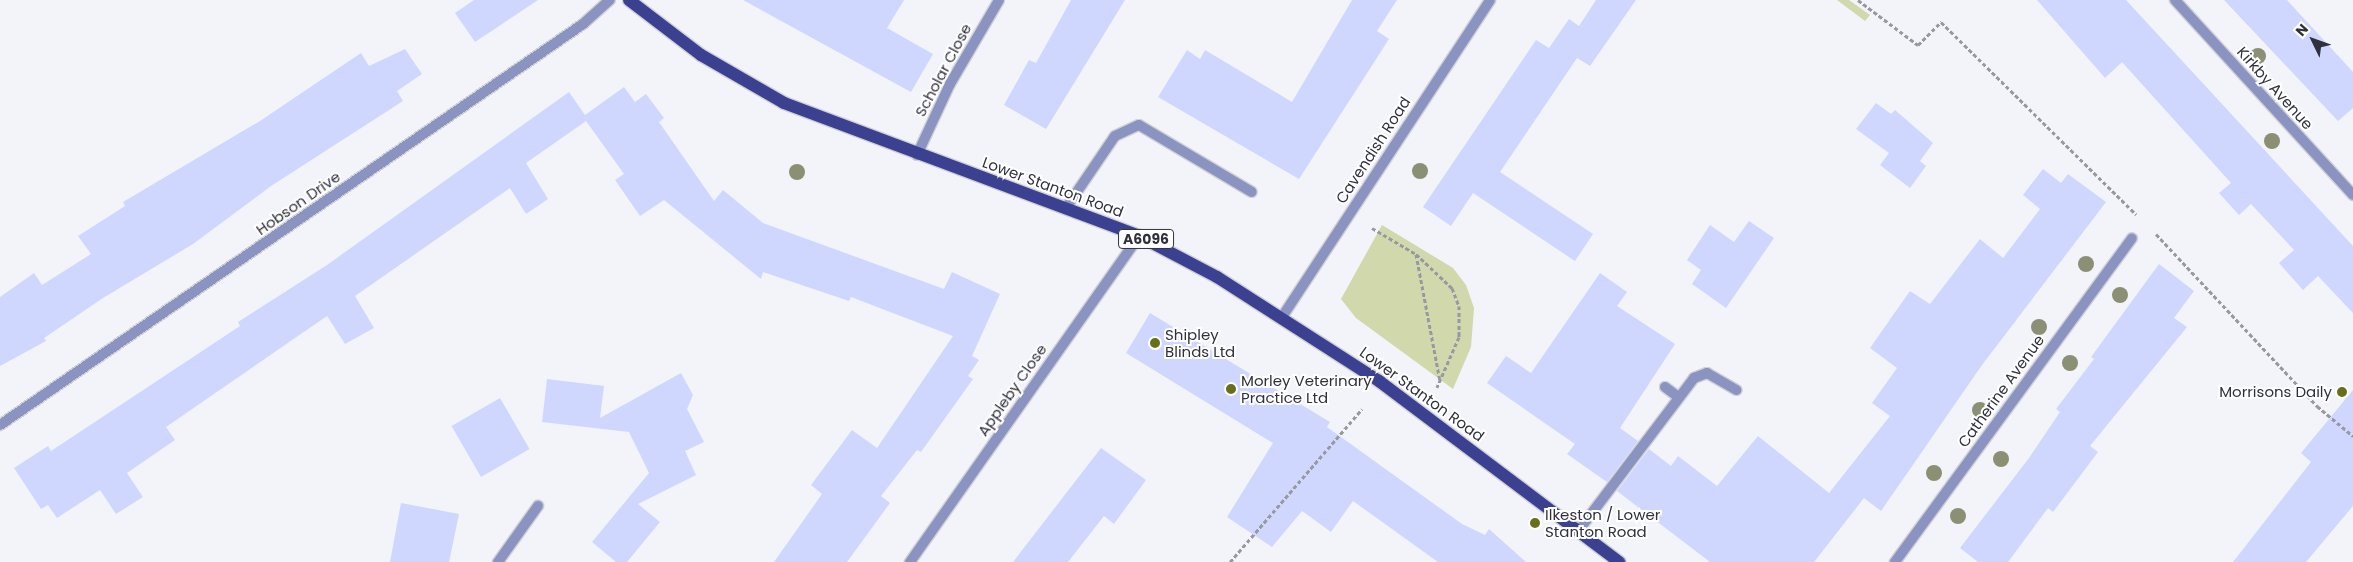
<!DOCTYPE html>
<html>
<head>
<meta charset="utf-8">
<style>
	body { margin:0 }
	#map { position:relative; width:2353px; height:562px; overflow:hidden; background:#f2f4fa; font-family:Poppins,sans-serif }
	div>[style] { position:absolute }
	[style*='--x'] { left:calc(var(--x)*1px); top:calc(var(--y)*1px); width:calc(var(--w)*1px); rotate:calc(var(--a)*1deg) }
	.green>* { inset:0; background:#d0d8ac }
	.building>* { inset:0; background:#cfd7fe; transform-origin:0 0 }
	.path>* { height:3px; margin-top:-1.5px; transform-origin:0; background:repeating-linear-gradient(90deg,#9799a1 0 4px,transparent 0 6.5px) }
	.roads { filter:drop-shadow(1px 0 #cfd1d8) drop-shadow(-1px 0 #cfd1d8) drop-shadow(0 1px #cfd1d8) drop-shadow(0 -1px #cfd1d8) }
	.service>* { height:10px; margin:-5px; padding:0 5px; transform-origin:5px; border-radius:5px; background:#8b93c1 }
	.minor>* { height:10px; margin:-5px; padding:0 5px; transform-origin:5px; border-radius:5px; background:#8b93c1 }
	.tertiary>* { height:10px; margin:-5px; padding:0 5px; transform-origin:5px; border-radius:5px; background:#8b93c1 }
	.primary>* { height:12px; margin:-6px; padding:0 6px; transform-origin:6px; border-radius:6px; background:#3b4190 }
	.trees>* { width:16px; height:16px; margin:-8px; border-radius:50%; background:#8b8f74 }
	.dots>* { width:14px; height:14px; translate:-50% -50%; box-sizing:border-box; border:2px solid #fff; border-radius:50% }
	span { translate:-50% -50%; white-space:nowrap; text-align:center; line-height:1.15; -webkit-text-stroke:4px #fff; paint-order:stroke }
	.shield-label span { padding:1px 4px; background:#fff; border:1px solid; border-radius:4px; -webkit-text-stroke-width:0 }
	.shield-label { font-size:14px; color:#2f313d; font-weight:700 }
	.street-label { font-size:15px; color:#2f313d }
	.poi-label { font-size:15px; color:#2f313d }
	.left { translate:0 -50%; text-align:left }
	.right { translate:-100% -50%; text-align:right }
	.north { position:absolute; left:2288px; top:15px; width:50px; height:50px; -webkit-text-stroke:4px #fff; paint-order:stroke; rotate:312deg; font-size:14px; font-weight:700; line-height:20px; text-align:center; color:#2f313d }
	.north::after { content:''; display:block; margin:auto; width:18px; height:22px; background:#2f313d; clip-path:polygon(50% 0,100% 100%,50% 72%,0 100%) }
</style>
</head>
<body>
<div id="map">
	<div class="green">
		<div style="clip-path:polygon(1837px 0,1849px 0,1870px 15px,1865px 21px)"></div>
		<div style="clip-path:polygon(1382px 225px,1453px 268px,1466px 285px,1474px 308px,1471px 347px,1453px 389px,1356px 318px,1341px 299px)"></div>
	</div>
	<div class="building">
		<div style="clip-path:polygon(474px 0,538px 0,475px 42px,455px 13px)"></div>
		<div style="clip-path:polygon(743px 0,904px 0,887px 28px,933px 54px,911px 92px)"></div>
		<div style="clip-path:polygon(1071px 0,1125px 0,1046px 129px,1004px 105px,1029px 60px,1036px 63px)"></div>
		<div style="clip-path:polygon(1352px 0,1397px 0,1377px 31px,1389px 39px,1299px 179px,1158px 97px,1187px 50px,1200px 59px,1205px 50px,1292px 102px)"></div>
		<div style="clip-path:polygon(1596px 0,1636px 0,1590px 66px,1577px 58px,1500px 172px,1593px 234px,1575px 261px,1473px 193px,1451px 226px,1423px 207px,1536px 40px,1549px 48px,1569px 19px,1579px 26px)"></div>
		<div style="clip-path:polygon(2037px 0,2126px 0,2353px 246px,2353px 313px,2318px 276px,2303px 290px,2279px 263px,2294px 250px,2251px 204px,2239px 215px,2219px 193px,2231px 183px,2122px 62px,2105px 78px)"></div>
		<div style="clip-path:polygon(2224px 0,2287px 0,2353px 72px,2353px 108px,2338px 121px)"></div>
		<div style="clip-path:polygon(405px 49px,422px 74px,397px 91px,403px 101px,271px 186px,193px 244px,103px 298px,44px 338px,46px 341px,0 366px,0 297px,34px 273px,42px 285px,91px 254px,78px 236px,125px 206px,123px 202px,260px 121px,361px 53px,369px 66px)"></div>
		<div style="clip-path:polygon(624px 87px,635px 102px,646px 94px,664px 118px,659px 122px,714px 201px,723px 190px,763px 223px,944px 289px,952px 272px,1000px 294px,972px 356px,979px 360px,968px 376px,973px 379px,921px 452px,917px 450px,881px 496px,890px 503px,847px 562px,774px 562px,822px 494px,811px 485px,852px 430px,877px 448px,953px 336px,851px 297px,849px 301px,763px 272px,761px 279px,664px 200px,640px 216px,615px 180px,624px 174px,586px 121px,526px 163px,548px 199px,526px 214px,510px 188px,355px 296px,374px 328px,345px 344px,327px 316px,166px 427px,175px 440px,127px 473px,143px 497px,116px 514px,100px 490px,57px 518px,48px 505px,41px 509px,14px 468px,48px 446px,51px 451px,240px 326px,238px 322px,327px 265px,569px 92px,585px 115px)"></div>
		<div style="clip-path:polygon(1876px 103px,1891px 114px,1895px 110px,1933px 143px,1920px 161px,1926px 166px,1910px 188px,1880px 165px,1889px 153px,1856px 129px)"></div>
		<div style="clip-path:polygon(2043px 169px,2061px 183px,2068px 174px,2106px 202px,1982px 365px,1881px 511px,1864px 498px,1814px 562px,1710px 562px,1617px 491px,1649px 449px,1671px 466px,1678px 456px,1717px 486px,1758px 436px,1829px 493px,1890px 416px,1872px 403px,1897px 368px,1870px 348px,1910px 291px,1930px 304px,1980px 239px,2003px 258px,2040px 209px,2023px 195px)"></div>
		<div style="clip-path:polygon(1749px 221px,1774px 238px,1726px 308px,1692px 284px,1701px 270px,1687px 260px,1710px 225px,1734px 242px)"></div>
		<div style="clip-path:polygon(2159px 264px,2194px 291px,2174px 318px,2187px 327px,2090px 446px,2098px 452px,2053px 512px,2048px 508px,2008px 562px,1978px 562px,1960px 548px,2029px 458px,2060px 412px,2056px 409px,2094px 359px,2091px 357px)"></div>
		<div style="clip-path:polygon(1600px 273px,1627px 292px,1617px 306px,1675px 344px,1620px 428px,1638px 441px,1607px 482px,1567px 454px,1575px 444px,1487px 383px,1506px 356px,1531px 373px)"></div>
		<div style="clip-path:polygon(1150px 313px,1330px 422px,1327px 427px,1462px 524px,1485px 535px,1489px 529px,1526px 562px,1438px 562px,1353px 501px,1331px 532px,1302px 511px,1272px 547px,1227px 517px,1273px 443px,1126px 353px)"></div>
		<div style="clip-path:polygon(681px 373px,693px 395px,687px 409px,704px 442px,685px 451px,696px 475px,638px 504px,660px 522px,627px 562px,616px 562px,592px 542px,649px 473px,629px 432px,542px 422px,547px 379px,604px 386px,600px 418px)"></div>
		<div style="clip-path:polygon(2353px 390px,2353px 506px,2306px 562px,2233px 562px,2311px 462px,2301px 453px)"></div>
		<div style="left:500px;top:398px;width:59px;height:56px;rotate:60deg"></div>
		<div style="clip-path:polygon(1101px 448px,1146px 480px,1114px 524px,1104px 516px,1068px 562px,1013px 562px)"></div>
		<div style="clip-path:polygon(401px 503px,459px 514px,449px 562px,390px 562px)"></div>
	</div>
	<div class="path">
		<div style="--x:1858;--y:0;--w:75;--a:36.9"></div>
		<div style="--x:1918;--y:45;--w:33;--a:-45"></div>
		<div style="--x:1941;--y:22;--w:274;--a:44.6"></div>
		<div style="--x:1372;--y:228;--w:51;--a:30.6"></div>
		<div style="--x:1416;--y:254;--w:50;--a:43.4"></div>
		<div style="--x:1452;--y:288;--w:19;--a:69"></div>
		<div style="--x:1459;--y:306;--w:31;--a:90"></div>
		<div style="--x:1459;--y:337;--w:55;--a:113.7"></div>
		<div style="--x:2156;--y:234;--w:236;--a:46.9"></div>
		<div style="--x:2317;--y:406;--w:47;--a:39.8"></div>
		<div style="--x:1416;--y:254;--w:129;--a:79.3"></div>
		<div style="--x:1230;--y:562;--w:202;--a:-49.2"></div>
	</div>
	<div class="roads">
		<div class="service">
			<div style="--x:1066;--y:208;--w:87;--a:-55.8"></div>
			<div style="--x:1115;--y:136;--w:26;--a:-25"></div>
			<div style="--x:1139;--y:125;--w:131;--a:30.7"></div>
			<div style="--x:1665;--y:387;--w:15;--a:37"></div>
			<div style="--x:1579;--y:530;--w:191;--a:-52.9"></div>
			<div style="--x:1694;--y:378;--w:14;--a:-21"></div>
			<div style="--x:1707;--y:373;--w:34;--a:30"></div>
		</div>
		<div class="minor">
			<div style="--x:2175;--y:0;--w:264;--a:47.6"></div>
			<div style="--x:917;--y:155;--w:78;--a:-65.1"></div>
			<div style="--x:950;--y:84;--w:97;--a:-59.7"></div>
			<div style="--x:0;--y:425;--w:708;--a:-34.52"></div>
			<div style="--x:583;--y:24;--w:36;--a:-42"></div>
			<div style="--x:498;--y:562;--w:69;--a:-54.5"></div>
			<div style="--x:910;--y:562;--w:398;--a:-54.9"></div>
			<div style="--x:1895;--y:562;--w:401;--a:-53.8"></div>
		</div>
		<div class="tertiary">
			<div style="--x:1282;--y:317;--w:379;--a:-56.7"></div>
		</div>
		<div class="primary">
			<div style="--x:629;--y:0;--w:91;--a:37.4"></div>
			<div style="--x:701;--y:55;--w:96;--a:30"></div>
			<div style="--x:784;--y:103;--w:379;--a:20.5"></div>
			<div style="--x:1139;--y:236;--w:88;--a:27.7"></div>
			<div style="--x:1217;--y:277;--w:193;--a:32.7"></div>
			<div style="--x:1379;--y:381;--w:301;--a:37"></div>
		</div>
	</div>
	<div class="trees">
		<div style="left:2258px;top:56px"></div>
		<div style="left:2272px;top:141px"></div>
		<div style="left:1420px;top:171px"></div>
		<div style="left:797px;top:172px"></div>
		<div style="left:2086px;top:264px"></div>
		<div style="left:2120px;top:295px"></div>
		<div style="left:2039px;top:327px"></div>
		<div style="left:2070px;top:363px"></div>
		<div style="left:1980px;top:410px"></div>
		<div style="left:2001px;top:459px"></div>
		<div style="left:1934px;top:473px"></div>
		<div style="left:1958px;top:516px"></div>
	</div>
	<div class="dots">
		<div style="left:1155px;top:343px;background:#677018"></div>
		<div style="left:1231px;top:389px;background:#677018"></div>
		<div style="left:2342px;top:392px;background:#677018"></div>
		<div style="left:1535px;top:523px;background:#677018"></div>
	</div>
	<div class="shield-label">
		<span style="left:1146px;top:239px">A6096</span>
	</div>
	<div class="street-label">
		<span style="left:943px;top:70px;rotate:-62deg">Scholar Close</span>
		<span style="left:2275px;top:88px;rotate:48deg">Kirkby Avenue</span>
		<span style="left:1373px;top:150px;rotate:-57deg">Cavendish Road</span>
		<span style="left:1053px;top:187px;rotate:20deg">Lower Stanton Road</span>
		<span style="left:298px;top:203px;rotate:-35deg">Hobson Drive</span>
		<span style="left:1012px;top:390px;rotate:-55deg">Appleby Close</span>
		<span style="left:2001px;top:391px;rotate:-54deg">Catherine Avenue</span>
		<span style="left:1422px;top:394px;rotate:36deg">Lower Stanton Road</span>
	</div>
	<div class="poi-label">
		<span class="left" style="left:1165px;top:343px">Shipley<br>Blinds Ltd</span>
		<span class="left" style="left:1241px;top:389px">Morley Veterinary<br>Practice Ltd</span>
		<span class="right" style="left:2332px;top:392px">Morrisons Daily</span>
		<span class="left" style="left:1545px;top:523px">Ilkeston / Lower<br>Stanton Road</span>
	</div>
	<div class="north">N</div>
</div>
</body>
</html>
